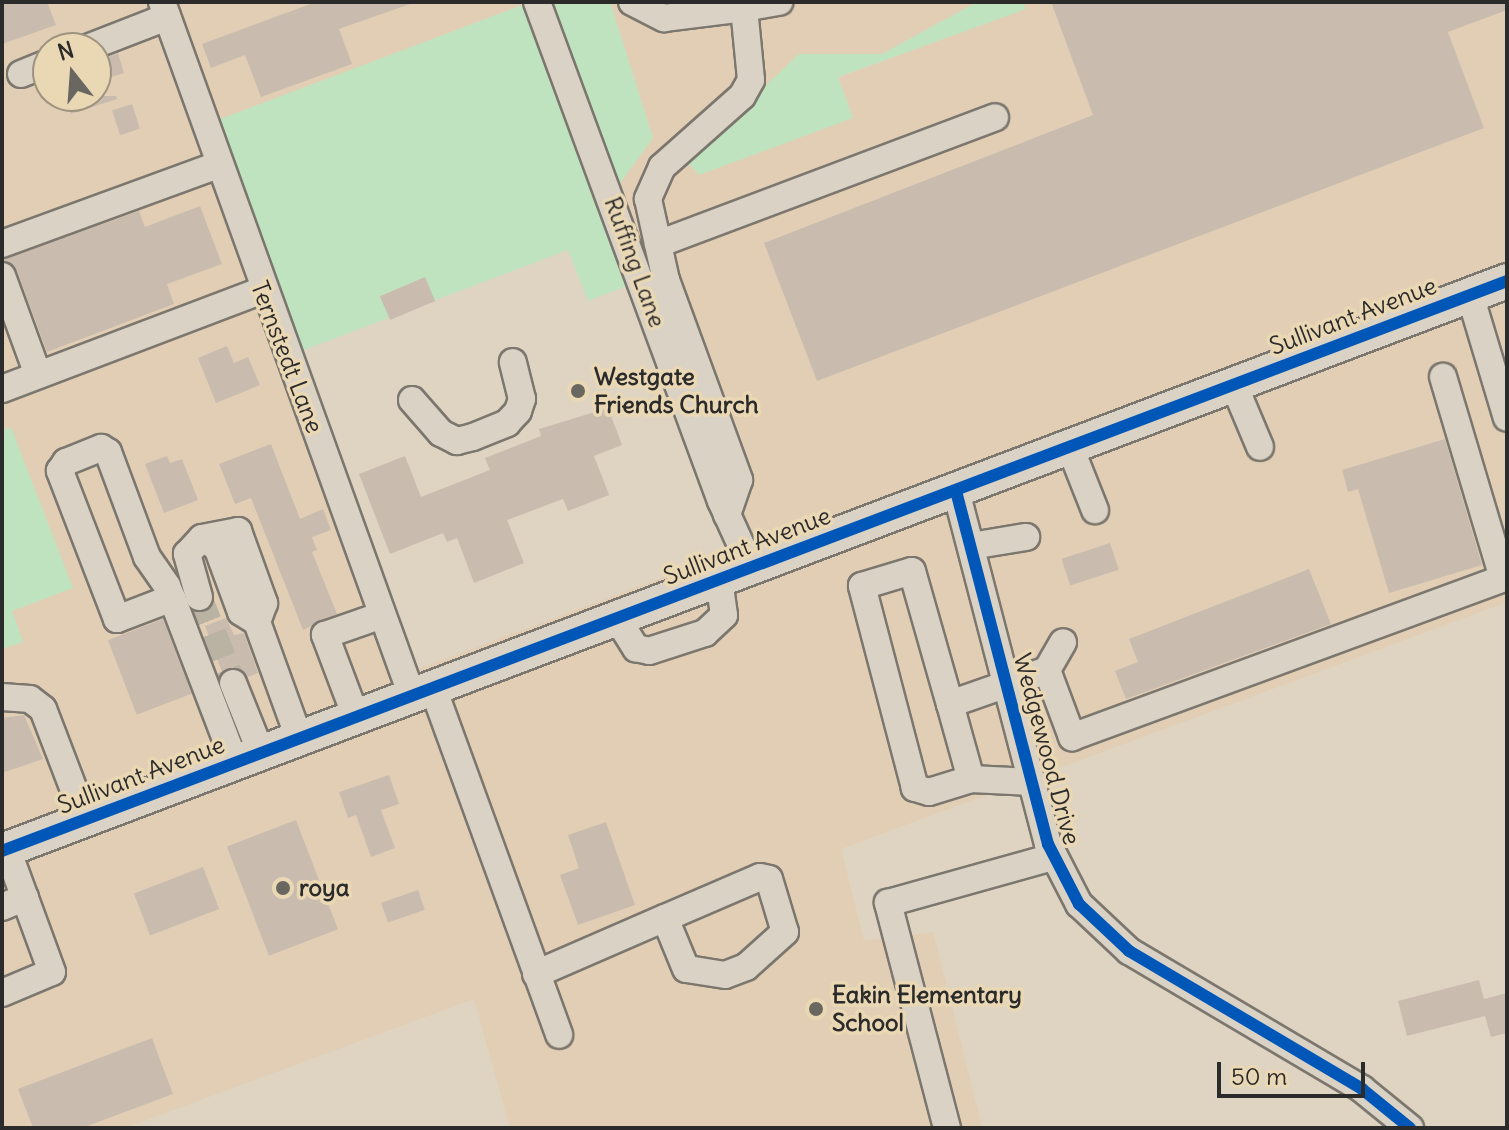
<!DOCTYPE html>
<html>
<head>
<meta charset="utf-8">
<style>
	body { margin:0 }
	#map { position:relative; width:1509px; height:1130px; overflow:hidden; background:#ded4c1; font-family:Delius,sans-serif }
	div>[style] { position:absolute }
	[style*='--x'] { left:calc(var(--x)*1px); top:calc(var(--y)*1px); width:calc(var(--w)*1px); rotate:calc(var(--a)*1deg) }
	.built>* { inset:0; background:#e2ceb4 }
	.green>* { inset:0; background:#bfe3bf }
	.building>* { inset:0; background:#c9bcaf; transform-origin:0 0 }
	.minor-tunnel>* { height:26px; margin-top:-13px; transform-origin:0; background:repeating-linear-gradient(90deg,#bab2a3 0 26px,transparent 0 39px) }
	.roads { filter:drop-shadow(2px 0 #7c776e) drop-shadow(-2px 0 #7c776e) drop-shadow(0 2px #7c776e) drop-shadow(0 -2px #7c776e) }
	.minor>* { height:26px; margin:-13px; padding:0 13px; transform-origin:13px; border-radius:13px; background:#dad2c5 }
	.major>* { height:34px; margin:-17px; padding:0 17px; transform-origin:17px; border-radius:17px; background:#dad2c5 }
	.cycleway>* { height:12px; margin:-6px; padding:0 6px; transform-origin:6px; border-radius:6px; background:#0057b8 }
	.dots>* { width:22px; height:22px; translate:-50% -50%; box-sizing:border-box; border:4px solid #ead8b5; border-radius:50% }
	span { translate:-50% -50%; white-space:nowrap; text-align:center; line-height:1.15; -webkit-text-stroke:7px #ead8b5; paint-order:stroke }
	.street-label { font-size:24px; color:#2b2b2b }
	.poi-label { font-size:24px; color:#2b2b2b; font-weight:700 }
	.left { translate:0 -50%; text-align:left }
	.frame { position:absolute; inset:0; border:4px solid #2b2b2b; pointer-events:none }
	.north { position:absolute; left:32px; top:32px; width:80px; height:80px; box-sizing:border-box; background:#ead8b5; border:2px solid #9e937e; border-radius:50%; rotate:343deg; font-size:22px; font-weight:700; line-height:32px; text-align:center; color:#2b2b2b }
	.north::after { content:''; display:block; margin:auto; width:28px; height:36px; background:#6a6660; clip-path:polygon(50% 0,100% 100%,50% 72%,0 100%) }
	.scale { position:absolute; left:1217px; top:1062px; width:148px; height:36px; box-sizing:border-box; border:4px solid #2b2b2b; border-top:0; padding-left:10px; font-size:24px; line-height:28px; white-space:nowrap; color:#2b2b2b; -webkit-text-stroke:6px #ead8b5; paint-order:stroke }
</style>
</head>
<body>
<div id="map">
	<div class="built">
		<div style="clip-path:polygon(evenodd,2px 2px,530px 2px,212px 123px,416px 670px,733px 551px,601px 194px,653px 137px,610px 2px,977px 2px,882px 54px,799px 54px,853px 117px,838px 78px,1025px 9px,1023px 2px,1507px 2px,1507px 602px,841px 849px,864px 941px,933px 932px,982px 1128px,510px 1128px,474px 999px,125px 1128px,2px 1128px,2px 649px,22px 641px,12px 611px,11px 427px,2px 431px,2px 2px,48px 48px,96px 48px,96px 96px,48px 96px,48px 48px)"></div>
	</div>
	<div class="green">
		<div style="clip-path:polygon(547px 2px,610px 2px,653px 138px,616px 189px)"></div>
		<div style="clip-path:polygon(977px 2px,1023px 2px,1026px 9px,838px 77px,853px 118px,699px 175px,686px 161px,799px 54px,882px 54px)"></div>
		<div style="clip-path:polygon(528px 3px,632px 284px,588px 301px,568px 250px,296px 353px,212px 122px)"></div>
		<div style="clip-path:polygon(11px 427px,73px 588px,12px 611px,23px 642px,2px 649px,2px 431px)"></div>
	</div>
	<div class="building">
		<div style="clip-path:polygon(2px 2px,47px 2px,56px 25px,2px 44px)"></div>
		<div style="clip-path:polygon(316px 2px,410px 4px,339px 29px,352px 64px,261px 97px,245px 55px,211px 68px,202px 44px)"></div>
		<div style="clip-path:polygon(1051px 2px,1507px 2px,1507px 10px,1448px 32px,1484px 128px,817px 381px,764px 243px,1093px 115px)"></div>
		<div style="clip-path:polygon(118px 53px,124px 73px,96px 82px,96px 62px)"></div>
		<div style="clip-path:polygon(65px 96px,116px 96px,117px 99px,71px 114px)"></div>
		<div style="left:132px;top:104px;width:26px;height:21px;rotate:72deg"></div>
		<div style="clip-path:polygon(200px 206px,222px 264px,167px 284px,174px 304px,47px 352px,17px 271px,2px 260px,139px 211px,145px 227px)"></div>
		<div style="left:425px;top:277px;width:26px;height:49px;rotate:67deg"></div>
		<div style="clip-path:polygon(227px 346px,234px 363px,248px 357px,260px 385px,216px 403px,198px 358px)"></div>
		<div style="clip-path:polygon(608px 408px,622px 445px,594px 456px,609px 495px,568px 511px,563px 499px,507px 520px,524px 563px,474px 583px,457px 538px,447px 542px,443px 533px,390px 554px,359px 474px,405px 456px,421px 497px,490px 470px,485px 458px,541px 436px,539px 429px)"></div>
		<div style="clip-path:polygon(1445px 439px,1482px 565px,1389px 593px,1358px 489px,1348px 492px,1342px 470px)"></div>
		<div style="clip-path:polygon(271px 444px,300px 519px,323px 509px,331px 530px,312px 537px,317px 550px,312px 552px,337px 614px,303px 630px,251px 498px,235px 504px,219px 464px)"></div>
		<div style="clip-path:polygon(167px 456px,170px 463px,182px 459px,198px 500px,164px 513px,145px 464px)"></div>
		<div style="left:1110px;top:543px;width:28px;height:51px;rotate:72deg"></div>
		<div style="clip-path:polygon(1309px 569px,1331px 624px,1126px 699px,1115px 671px,1138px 662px,1129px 639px)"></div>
		<div style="clip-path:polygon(226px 618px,234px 635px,244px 633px,258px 673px,248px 677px,234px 667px,222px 672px,205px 626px)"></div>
		<div style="left:163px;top:619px;width:80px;height:59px;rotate:69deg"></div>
		<div style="clip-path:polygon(24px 715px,43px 759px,2px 773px,2px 718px)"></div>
		<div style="clip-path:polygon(389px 775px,399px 804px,381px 810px,395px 848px,371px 857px,356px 815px,348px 818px,339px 792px)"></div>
		<div style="left:296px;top:820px;width:117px;height:74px;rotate:69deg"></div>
		<div style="clip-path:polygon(606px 822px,635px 905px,578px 925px,560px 875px,579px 868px,568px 835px)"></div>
		<div style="left:203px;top:867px;width:45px;height:74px;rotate:69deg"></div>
		<div style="left:418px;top:890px;width:21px;height:39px;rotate:71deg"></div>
		<div style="clip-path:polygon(1479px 980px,1484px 999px,1507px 993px,1507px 1033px,1491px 1037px,1485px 1016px,1407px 1036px,1398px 1001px)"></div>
		<div style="clip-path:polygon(152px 1038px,173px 1094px,82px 1128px,33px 1128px,18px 1089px)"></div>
	</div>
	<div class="minor-tunnel">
		<div style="--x:199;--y:597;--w:92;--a:68.4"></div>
	</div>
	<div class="roads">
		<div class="minor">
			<div style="--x:162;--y:2;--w:738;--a:70.19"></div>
			<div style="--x:537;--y:2;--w:532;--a:69.76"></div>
			<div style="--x:721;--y:501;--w:72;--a:65.6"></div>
			<div style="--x:632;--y:2;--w:36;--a:27"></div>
			<div style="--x:664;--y:18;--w:81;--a:-7.1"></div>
			<div style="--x:744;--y:8;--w:72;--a:84.4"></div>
			<div style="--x:751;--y:80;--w:18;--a:119"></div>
			<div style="--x:742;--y:96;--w:107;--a:138.4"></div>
			<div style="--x:662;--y:167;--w:35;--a:114"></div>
			<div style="--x:648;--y:199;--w:83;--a:77.5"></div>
			<div style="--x:666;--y:280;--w:213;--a:69.9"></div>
			<div style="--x:739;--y:480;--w:37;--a:109"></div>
			<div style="--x:744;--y:8;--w:36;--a:-10"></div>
			<div style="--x:87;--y:48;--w:86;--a:-21.2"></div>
			<div style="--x:21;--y:74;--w:29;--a:-22"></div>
			<div style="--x:2;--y:244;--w:230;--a:-20.1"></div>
			<div style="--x:658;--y:244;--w:360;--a:-20.6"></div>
			<div style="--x:2;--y:276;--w:105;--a:70"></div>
			<div style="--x:1470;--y:295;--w:128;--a:73.3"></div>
			<div style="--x:1234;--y:385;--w:67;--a:67.2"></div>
			<div style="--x:2;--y:389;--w:278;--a:-20.8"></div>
			<div style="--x:412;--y:400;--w:44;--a:48.7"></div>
			<div style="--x:441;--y:433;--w:18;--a:27"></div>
			<div style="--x:457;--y:441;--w:16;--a:-14"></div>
			<div style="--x:473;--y:437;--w:37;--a:-22"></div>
			<div style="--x:507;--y:423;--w:16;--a:-47"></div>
			<div style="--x:518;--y:411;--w:13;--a:-72"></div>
			<div style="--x:522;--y:399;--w:38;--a:-104"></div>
			<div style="--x:1070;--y:447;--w:68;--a:68.4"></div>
			<div style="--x:956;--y:491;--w:365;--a:75.4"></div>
			<div style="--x:1048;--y:844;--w:68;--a:62.7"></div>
			<div style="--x:1079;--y:904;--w:69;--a:43.2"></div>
			<div style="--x:1129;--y:951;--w:271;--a:30.6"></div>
			<div style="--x:1362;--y:1089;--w:62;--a:39.1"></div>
			<div style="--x:202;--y:538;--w:17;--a:31"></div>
			<div style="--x:217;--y:547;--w:69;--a:69.7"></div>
			<div style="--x:241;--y:612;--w:19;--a:32"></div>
			<div style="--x:257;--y:622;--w:123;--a:70.1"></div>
			<div style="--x:971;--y:546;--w:56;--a:-9.3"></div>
			<div style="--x:199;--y:597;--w:45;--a:-105.6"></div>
			<div style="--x:187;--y:554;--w:22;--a:-47"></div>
			<div style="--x:202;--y:538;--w:37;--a:-11"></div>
			<div style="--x:238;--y:531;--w:77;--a:70.1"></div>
			<div style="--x:264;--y:603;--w:20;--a:110"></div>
			<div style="--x:172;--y:598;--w:59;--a:159.1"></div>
			<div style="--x:117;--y:619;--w:159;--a:-111.1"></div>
			<div style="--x:60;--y:471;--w:11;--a:-56"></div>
			<div style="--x:66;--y:462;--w:38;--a:-22"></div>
			<div style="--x:101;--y:448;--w:8;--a:30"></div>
			<div style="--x:108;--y:452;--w:112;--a:69.6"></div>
			<div style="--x:147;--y:557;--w:35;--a:55"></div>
			<div style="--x:167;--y:586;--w:13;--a:67"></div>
			<div style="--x:172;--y:598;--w:177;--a:69.1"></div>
			<div style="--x:617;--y:618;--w:36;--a:58"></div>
			<div style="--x:636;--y:648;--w:13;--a:13"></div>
			<div style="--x:649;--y:651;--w:59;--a:-17.8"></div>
			<div style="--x:705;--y:633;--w:26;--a:-43"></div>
			<div style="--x:724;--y:615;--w:36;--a:-98"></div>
			<div style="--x:1047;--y:670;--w:32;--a:-60"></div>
			<div style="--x:233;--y:683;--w:75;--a:68.2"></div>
			<div style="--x:433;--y:688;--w:369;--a:70"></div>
			<div style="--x:2;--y:697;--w:28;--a:4"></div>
			<div style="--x:30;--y:699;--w:16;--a:38"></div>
			<div style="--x:43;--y:709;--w:118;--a:69.1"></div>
			<div style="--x:950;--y:704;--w:78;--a:74.4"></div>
			<div style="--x:971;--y:779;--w:44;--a:162.8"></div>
			<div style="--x:929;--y:792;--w:15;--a:-164"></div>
			<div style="--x:915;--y:788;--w:209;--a:-104.7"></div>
			<div style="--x:862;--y:586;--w:52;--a:-16.7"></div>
			<div style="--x:912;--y:571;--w:138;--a:74.1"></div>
			<div style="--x:950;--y:704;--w:103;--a:-19.3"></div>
			<div style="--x:1047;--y:670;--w:72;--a:69.5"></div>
			<div style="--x:1072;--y:737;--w:459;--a:-20.2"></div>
			<div style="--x:1503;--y:578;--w:210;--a:-106.6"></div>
			<div style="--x:356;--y:717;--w:88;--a:-110.7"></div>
			<div style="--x:325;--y:635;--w:60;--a:-19.3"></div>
			<div style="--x:971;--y:779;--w:61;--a:2.8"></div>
			<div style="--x:2;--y:907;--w:25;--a:-23"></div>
			<div style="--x:536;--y:974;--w:141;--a:-23.5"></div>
			<div style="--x:665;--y:918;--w:103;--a:-23.3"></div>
			<div style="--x:760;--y:877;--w:9;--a:13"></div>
			<div style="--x:769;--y:879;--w:55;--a:73.2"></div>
			<div style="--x:785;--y:932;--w:52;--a:138.1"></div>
			<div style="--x:746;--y:967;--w:22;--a:159"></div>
			<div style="--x:725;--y:975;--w:39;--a:-171"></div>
			<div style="--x:686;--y:969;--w:55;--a:-112.4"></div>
			<div style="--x:2;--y:993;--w:54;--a:-22.8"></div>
			<div style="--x:52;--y:972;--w:131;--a:-110.1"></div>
			<div style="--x:947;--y:1128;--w:233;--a:-104.7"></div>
			<div style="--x:888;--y:903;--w:171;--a:-15.6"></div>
		</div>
		<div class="major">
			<div style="--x:2;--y:851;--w:1609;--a:-20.74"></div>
		</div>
	</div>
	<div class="cycleway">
		<div style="--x:956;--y:491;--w:365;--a:75.4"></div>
		<div style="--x:1048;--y:844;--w:68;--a:62.7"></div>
		<div style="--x:1079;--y:904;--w:69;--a:43.2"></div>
		<div style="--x:1129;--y:951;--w:271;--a:30.6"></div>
		<div style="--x:1362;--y:1089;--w:62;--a:39.1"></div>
		<div style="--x:2;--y:851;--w:1609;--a:-20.74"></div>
	</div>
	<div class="dots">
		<div style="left:578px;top:391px;background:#6a6660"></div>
		<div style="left:283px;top:888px;background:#6a6660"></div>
		<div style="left:816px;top:1009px;background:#6a6660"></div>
	</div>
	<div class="street-label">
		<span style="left:635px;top:262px;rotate:70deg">Ruffing Lane</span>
		<span style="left:1353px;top:316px;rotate:-21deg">Sullivant Avenue</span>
		<span style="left:287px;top:357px;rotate:69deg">Ternstedt Lane</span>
		<span style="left:747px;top:546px;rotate:-21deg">Sullivant Avenue</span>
		<span style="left:1047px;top:749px;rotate:75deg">Wedgewood Drive</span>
		<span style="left:141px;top:775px;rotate:-21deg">Sullivant Avenue</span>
	</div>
	<div class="poi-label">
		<span class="left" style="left:594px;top:391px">Westgate<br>Friends Church</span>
		<span class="left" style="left:299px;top:888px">roya</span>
		<span class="left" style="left:832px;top:1009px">Eakin Elementary<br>School</span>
	</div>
	<div class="frame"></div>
	<div class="north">N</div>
	<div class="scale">50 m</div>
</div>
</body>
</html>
